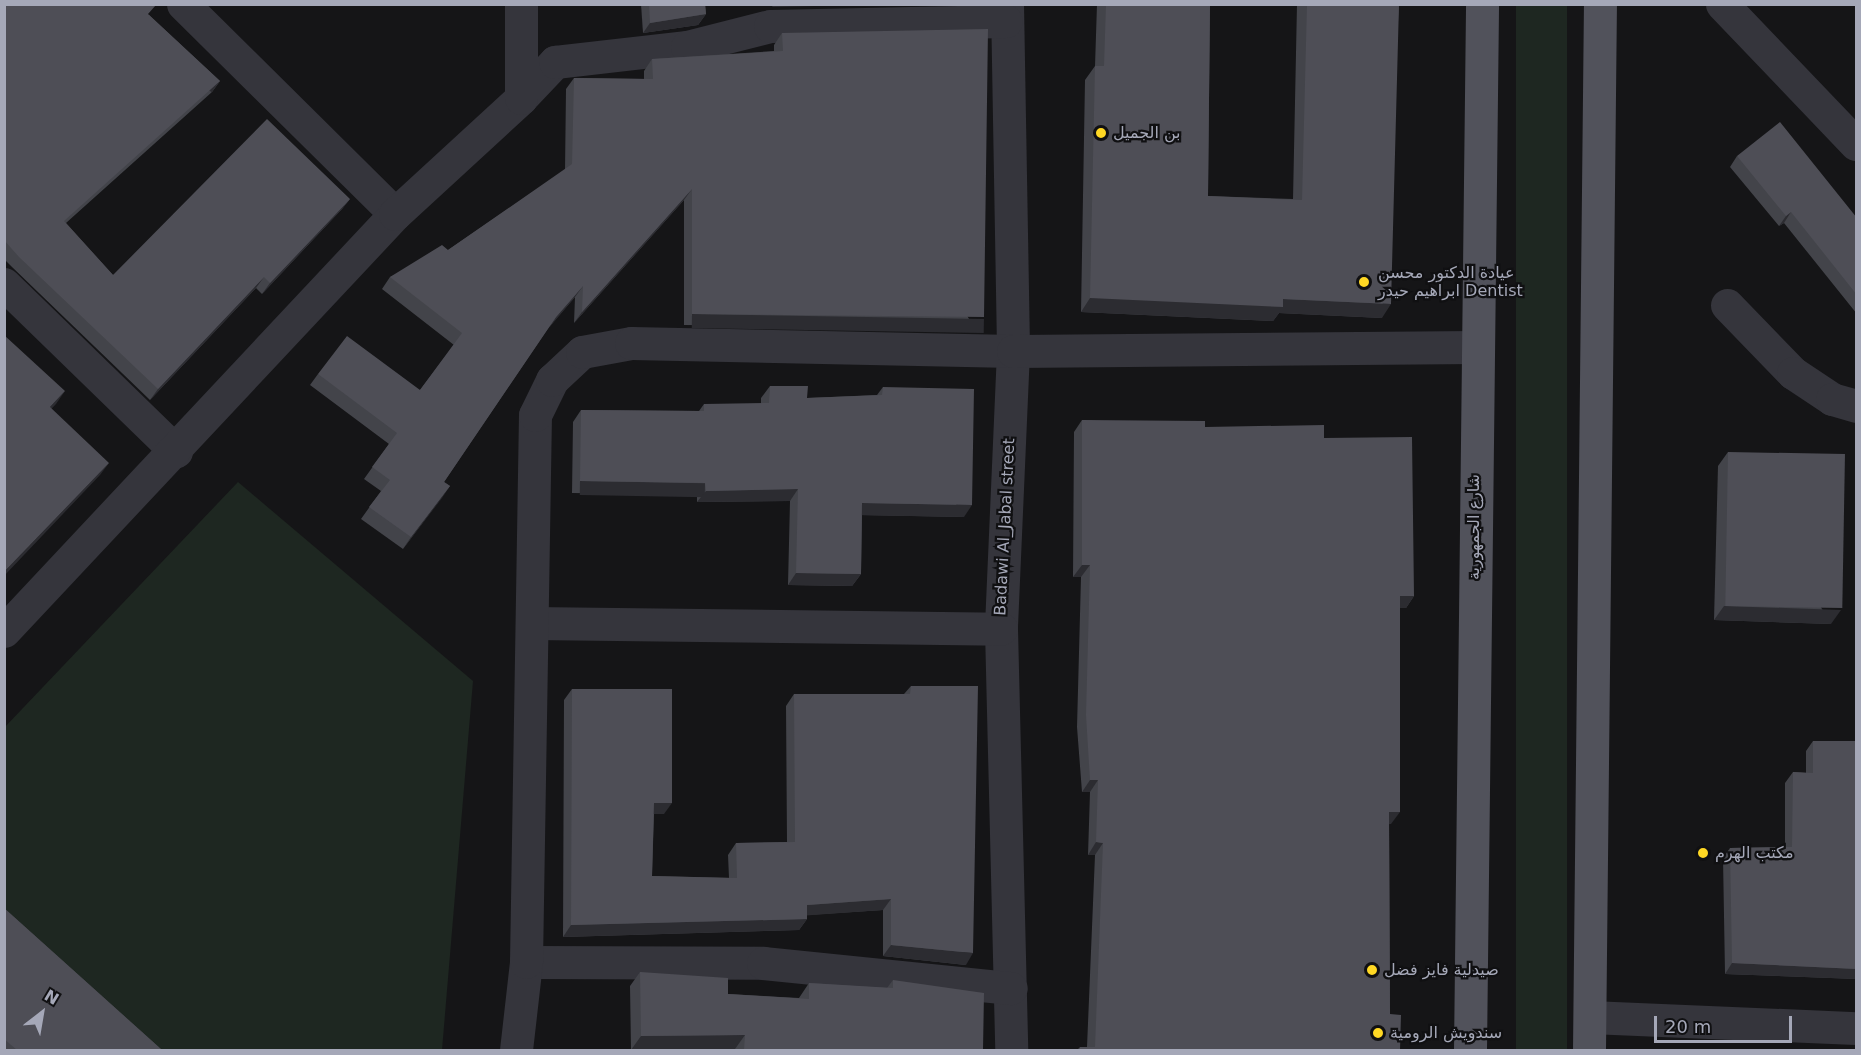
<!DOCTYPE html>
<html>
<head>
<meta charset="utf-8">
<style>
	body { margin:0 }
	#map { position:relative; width:1861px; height:1055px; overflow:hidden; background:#151517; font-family:"DejaVu Sans",Cairo,sans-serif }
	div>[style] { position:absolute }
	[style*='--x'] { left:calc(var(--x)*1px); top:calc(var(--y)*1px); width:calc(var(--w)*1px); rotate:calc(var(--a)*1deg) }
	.green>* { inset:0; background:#1e2721; transform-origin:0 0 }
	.minor>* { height:33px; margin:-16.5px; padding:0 16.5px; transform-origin:16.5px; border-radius:16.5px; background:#35353c }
	.major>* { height:33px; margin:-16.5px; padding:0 16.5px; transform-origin:16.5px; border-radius:16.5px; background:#51525b }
	.wall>* { inset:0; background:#43444a }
	.shaded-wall>* { inset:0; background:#2c2c31; transform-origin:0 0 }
	.building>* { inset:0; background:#4e4e56; transform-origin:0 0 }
	.dots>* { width:16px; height:16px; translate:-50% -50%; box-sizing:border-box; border:3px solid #101012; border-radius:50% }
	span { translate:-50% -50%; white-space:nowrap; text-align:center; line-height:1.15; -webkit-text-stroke:4.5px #101012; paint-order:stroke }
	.poi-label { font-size:16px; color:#a5a8b8 }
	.left { translate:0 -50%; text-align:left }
	.street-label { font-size:16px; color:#a5a8b8 }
	.frame { position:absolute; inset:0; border:6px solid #a5a8b8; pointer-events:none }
	.north { position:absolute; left:12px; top:983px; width:60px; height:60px; -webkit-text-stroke:4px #101012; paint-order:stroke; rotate:31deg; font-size:16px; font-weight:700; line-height:24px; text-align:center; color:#a5a8b8 }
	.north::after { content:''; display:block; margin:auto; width:21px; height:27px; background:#a5a8b8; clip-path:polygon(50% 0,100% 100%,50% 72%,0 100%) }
	.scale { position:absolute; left:1654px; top:1016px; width:138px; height:27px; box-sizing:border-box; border:3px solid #a5a8b8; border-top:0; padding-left:8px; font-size:18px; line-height:21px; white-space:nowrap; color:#a5a8b8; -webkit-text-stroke:4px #101012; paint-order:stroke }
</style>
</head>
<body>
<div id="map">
	<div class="green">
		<div style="left:1516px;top:5px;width:51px;height:1045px"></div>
		<div style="clip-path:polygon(238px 482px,473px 681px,442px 1050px,5px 1050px,4px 728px)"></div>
	</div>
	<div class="minor">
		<div style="--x:183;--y:4;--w:298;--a:44.7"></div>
		<div style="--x:1007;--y:4;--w:347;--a:89"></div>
		<div style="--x:1013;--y:351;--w:278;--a:92.5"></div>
		<div style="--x:1001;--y:629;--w:421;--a:88.6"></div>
		<div style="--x:1722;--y:4;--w:194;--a:46.3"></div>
		<div style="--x:521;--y:98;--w:50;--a:-46.6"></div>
		<div style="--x:555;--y:62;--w:133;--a:-6.5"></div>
		<div style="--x:687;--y:47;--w:86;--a:-14.2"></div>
		<div style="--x:770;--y:26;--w:236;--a:-1.2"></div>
		<div style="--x:4;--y:284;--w:240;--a:44.2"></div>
		<div style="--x:1727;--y:305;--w:95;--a:45.9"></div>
		<div style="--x:1793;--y:373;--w:47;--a:33.7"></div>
		<div style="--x:1832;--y:399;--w:25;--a:16"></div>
		<div style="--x:532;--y:623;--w:469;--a:0.7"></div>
		<div style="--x:4;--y:631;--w:572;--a:-46.84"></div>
		<div style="--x:395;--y:214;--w:171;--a:-42.6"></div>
		<div style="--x:521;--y:98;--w:94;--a:-90"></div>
		<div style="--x:526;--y:962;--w:237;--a:0.2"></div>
		<div style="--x:763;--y:963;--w:249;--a:5.8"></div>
		<div style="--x:1590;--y:1017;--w:266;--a:2.4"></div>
		<div style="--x:516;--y:1050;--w:89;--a:-83.5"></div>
		<div style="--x:526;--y:962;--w:547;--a:-89.06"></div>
		<div style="--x:535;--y:415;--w:39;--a:-64"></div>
		<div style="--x:552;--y:380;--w:41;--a:-43"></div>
		<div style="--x:582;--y:352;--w:50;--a:-10.4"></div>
		<div style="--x:631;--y:343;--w:382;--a:1.2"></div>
		<div style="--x:1013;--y:351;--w:462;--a:-0.5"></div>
	</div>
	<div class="major">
		<div style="--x:1470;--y:1050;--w:1046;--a:-89.34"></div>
		<div style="--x:1589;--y:1050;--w:1046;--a:-89.4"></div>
	</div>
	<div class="wall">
		<div style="clip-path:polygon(4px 4px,149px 15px,220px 81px,212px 92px,66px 223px,113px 275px,350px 199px,342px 209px,262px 294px,256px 288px,150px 400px,12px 267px,4px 259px)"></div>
		<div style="clip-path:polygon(641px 4px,705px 4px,706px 14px,698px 25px,643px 33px)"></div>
		<div style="clip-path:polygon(1097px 4px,1210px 4px,1208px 196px,1293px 199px,1297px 4px,1399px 4px,1382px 318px,1279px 313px,1273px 321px,1081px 312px,1085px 80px,1095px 66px)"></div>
		<div style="clip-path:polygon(782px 33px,975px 328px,684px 325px,684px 200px,574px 323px,575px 297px,549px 327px,444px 482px,450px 486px,403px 549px,361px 519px,381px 491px,364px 479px,389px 444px,310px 385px,318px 374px,420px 390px,454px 345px,382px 289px,390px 277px,448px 250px,565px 170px,566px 89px,574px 78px,644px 79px,644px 71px,652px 59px,774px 51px,774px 45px)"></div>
		<div style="clip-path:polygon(1737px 156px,1857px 218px,1857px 314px,1784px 223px,1779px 226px,1730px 167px)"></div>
		<div style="clip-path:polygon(770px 386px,807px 398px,877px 395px,883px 387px,964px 517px,862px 515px,861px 574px,852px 586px,788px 585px,790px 501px,697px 502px,697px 495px,572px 493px,573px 422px,581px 410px,699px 411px,704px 404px,761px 404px,761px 398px)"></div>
		<div style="clip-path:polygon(1082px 420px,1205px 427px,1324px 438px,1414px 596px,1406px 608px,1400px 608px,1391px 824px,1389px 824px,1390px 1014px,1400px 1050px,1077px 1050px,1080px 1047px,1087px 1047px,1095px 855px,1088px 855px,1090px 792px,1082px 792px,1077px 727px,1081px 577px,1073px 577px,1074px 432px)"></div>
		<div style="clip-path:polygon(1728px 452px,1831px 624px,1714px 620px,1718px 466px)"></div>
		<div style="clip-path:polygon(911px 686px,966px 965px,883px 956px,883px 910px,807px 915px,807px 919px,799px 930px,563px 937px,564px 700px,572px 689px,664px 814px,654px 814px,652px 876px,729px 878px,728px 855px,736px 843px,787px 842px,786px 706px,794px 694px,904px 694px)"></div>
		<div style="clip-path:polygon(1813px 741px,1857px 979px,1725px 974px,1723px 858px,1730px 848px,1785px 847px,1785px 783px,1793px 772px,1806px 773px,1806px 751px)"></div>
		<div style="clip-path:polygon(4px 908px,162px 1050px,4px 1050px)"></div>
		<div style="clip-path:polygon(640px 972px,728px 994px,799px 998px,809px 983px,887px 988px,893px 980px,983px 1050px,735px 1050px,735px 1049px,631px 1050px,630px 986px)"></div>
	</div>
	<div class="shaded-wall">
		<div style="clip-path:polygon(774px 4px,900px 4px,772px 7px)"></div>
		<div style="clip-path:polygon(706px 14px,698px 25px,643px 33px,650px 23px)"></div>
		<div style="left:220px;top:81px;width:14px;height:210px;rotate:126deg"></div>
		<div style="clip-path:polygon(692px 189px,684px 200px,574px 323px,582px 312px)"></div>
		<div style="clip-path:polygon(350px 199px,342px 209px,262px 294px,270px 283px)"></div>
		<div style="clip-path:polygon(1791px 212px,1784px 223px,1779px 226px,1786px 216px)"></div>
		<div style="clip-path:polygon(264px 277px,256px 288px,150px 400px,158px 389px)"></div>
		<div style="clip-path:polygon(583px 286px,575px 297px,548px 329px,556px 317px)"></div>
		<div style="clip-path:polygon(1090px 298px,1283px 299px,1391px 304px,1382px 318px,1279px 313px,1273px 321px,1081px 312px)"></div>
		<div style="left:692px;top:314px;width:292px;height:14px;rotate:1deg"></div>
		<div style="clip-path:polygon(65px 391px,56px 404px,41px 420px,50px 407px)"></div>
		<div style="clip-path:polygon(109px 463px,100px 475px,4px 576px,4px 572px)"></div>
		<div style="left:580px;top:481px;width:125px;height:14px;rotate:1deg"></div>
		<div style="clip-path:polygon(450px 486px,442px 498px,403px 549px,411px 537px)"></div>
		<div style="clip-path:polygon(798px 489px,790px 501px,697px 502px,706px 491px)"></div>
		<div style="clip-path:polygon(862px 503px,972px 505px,964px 517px,853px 515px)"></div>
		<div style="clip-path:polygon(1082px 565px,1090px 565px,1081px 577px,1073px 577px)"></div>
		<div style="clip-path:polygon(796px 573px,861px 574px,852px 586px,788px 585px)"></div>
		<div style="clip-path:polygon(1400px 596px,1414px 596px,1406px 608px,1392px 608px)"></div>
		<div style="clip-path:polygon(1724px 606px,1841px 610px,1831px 624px,1714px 620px)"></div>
		<div style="clip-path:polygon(1090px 780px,1098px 780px,1090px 792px,1082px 792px)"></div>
		<div style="clip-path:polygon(654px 803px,672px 803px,664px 814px,646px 814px)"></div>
		<div style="clip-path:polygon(1389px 812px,1400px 812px,1391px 824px,1380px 825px)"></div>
		<div style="clip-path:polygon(1096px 842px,1103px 843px,1095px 855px,1088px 855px)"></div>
		<div style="clip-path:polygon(891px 899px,883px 910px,799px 916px,807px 905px)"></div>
		<div style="clip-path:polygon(807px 919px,799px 930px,563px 937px,571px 925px)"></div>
		<div style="clip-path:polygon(891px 945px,973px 953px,966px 965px,883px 956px)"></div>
		<div style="clip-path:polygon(1732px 963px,1857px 969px,1857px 979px,1725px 974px)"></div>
		<div style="clip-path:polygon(745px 1035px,735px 1049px,631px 1050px,641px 1036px)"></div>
	</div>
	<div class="building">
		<div style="clip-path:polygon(4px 4px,155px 4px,156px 5px,148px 14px,220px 81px,64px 221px,113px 275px,267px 119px,350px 199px,270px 283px,264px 277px,158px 389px,19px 257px,4px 240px)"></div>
		<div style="clip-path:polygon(649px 4px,705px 4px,706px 14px,650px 23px)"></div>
		<div style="clip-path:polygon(1106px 4px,1210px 4px,1208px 196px,1302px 200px,1307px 4px,1399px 4px,1391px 304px,1283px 299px,1283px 307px,1090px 298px,1095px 66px,1104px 66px)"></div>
		<div style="clip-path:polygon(988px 29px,984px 317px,692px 314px,692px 189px,582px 312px,583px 286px,556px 317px,444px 482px,450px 486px,411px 537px,369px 507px,390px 480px,372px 467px,397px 433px,318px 374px,347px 336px,420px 390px,462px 333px,390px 277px,442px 245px,448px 250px,572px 164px,574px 78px,653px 79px,652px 59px,783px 51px,782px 33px)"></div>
		<div style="clip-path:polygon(1780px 122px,1857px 218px,1857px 295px,1791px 212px,1786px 216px,1737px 156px)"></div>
		<div style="clip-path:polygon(4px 335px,65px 391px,50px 407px,109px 463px,4px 572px)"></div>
		<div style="clip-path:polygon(770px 386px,808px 386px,807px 398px,882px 395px,883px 387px,974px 389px,972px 505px,862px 503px,861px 574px,796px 573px,798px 489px,706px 491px,705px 483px,580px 481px,581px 410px,704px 411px,704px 404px,769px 403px)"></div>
		<div style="clip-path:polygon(1082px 420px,1205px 421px,1205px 427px,1324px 425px,1324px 438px,1412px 437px,1414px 596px,1400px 596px,1400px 812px,1389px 812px,1390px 1014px,1401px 1015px,1400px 1050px,1080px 1050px,1080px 1047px,1095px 1047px,1103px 843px,1096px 842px,1098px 780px,1090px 780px,1086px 715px,1090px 565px,1082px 565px)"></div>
		<div style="left:1728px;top:452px;width:117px;height:154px;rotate:1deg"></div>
		<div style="clip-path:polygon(911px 686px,978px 686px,973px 953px,891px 945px,891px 899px,807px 905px,807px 919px,571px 925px,572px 689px,672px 689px,672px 803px,654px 803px,652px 876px,737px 878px,736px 843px,795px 842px,794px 694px,910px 694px)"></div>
		<div style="clip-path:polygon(1813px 741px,1857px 741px,1857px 969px,1732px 963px,1730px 848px,1792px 847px,1793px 772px,1813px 773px)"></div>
		<div style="clip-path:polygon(4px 908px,162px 1050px,17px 1050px,4px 1039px)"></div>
		<div style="clip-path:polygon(640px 972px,728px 978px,728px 994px,809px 999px,809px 983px,893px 988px,893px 980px,984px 993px,983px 1050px,744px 1050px,745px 1035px,641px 1036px)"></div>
	</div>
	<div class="dots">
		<div style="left:1101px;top:133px;background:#ffd824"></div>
		<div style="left:1364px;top:282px;background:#ffd824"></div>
		<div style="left:1703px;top:853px;background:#ffd824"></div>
		<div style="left:1372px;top:970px;background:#ffd824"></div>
		<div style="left:1378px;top:1033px;background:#ffd824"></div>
	</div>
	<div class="poi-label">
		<span class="left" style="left:1113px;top:133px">بن الجميل</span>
		<span class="left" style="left:1378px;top:282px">عيادة الدكتور محسن<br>ابراهيم حيدر Dentist</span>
		<span class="left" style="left:1715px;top:853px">مكتب الهرم</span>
		<span class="left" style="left:1384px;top:970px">صيدلية فايز فضل</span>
		<span class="left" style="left:1390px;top:1033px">سندويش الرومية</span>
	</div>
	<div class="street-label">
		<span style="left:1005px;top:527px;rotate:-87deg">Badawi Al_Jabal street</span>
		<span style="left:1474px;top:527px;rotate:-90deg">شارع الجمهورية</span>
	</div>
	<div class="frame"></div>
	<div class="north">N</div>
	<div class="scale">20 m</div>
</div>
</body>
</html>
